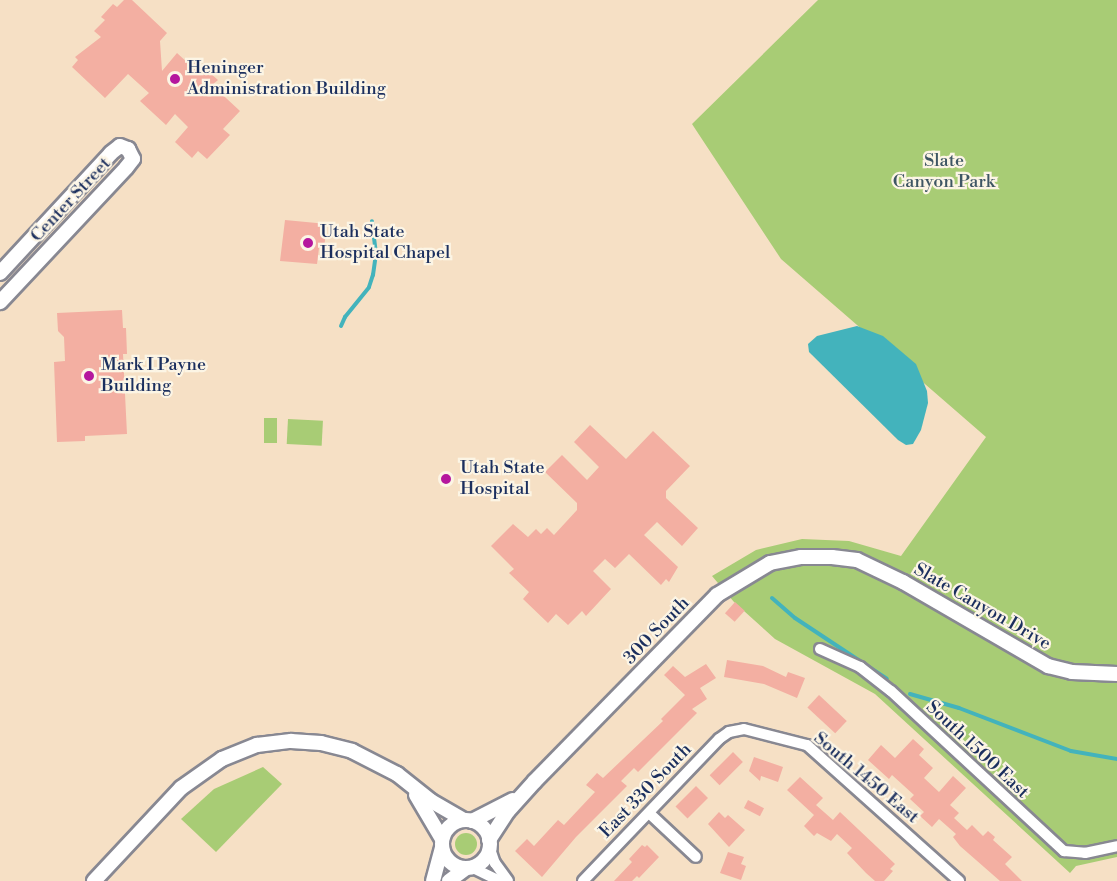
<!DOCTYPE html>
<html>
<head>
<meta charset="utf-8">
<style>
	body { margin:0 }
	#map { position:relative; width:1117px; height:881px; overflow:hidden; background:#f6e0c5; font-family:"Libre Bodoni",serif }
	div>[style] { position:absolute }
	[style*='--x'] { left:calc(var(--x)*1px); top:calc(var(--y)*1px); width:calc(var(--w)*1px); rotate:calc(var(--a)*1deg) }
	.green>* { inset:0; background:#a8cc75; transform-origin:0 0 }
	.round { border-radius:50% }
	.water>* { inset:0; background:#43b3bc }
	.stream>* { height:4px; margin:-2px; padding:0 2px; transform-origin:2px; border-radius:2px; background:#43b3bc }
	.building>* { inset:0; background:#f3afa2; transform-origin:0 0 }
	.roads { filter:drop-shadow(2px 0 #888892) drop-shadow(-2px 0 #888892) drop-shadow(0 2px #888892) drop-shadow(0 -2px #888892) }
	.minor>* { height:10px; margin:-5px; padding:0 5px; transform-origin:5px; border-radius:5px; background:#fff }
	.tertiary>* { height:14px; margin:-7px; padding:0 7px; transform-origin:7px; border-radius:7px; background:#fff }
	.tertiary>.ring { margin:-7px; padding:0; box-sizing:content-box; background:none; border:14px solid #fff; border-radius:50% }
	.dots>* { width:16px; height:16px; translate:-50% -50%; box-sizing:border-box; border:3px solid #fcf5e5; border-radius:50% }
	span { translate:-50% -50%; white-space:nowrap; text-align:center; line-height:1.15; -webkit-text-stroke:4.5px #fcf5e5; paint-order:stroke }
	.poi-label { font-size:18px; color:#1b2f5e }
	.left { translate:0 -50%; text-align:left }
	.park-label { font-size:18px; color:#3e5664 }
	.street-label { font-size:18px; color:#1b2f5e }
</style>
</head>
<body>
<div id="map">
	<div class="green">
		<div style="clip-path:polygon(818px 0,1117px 0,1117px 857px,1076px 866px,1070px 873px,875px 694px,775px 639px,734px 602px,712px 576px,756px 550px,802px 539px,849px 541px,901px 556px,986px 437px,781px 259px,692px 124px)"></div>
		<div style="left:264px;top:418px;width:13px;height:25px"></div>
		<div style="left:288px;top:419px;width:35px;height:25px;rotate:3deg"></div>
		<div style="clip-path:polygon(263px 767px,282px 784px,216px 852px,181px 819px,214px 789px)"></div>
		<div class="round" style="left:455px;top:833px;width:22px;height:22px"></div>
	</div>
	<div class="water">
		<div style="clip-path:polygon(857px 326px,883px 336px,916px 364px,927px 391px,928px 403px,921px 430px,913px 444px,906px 445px,898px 440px,809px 352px,808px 344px,817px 336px)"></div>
	</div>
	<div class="stream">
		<div style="--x:341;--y:326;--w:10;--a:-66"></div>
		<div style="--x:345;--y:317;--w:38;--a:-51"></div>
		<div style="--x:369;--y:287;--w:13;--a:-72"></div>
		<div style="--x:373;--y:275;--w:21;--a:-82"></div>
		<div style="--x:376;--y:254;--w:33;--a:-97"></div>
		<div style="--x:772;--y:598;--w:30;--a:41"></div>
		<div style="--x:795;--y:618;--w:110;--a:33.5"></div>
		<div style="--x:910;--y:694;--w:51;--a:15.9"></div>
		<div style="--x:959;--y:708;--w:120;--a:21"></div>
		<div style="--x:1071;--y:751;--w:47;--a:9.9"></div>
	</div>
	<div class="building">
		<div style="clip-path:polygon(124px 0,132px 0,167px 33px,160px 41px,162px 71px,177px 53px,189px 64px,194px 59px,218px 80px,212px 85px,240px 111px,223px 129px,230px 135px,207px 159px,198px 151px,192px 158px,175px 142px,188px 127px,175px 114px,166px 125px,140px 101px,149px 93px,128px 74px,105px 98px,72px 67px,78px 60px,75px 57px,101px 37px,94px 31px,105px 20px,101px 17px,113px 4px,117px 7px)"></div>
		<div style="clip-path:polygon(285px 220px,327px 224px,324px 248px,319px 248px,317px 264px,280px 261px)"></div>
		<div style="clip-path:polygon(122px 310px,123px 328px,126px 328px,127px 354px,123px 354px,127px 434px,85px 436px,85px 441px,57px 442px,54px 362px,65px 361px,64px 337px,58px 331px,57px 313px)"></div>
		<div style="clip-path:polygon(590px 425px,626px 459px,653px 431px,690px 466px,666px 491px,666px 498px,698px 528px,682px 546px,657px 522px,644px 535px,678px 567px,669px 582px,666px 579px,661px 585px,629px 554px,615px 568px,605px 559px,593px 571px,611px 589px,586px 616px,582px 611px,568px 625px,556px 614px,548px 623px,523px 599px,529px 592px,509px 573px,514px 569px,491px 546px,513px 524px,528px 537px,536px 529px,541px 534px,547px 528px,554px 535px,577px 510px,577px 503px,545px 472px,562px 455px,587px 480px,599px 467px,574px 442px)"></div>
		<div style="left:735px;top:602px;width:13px;height:15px;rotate:42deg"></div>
		<div style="clip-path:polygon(727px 660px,763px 666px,786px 677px,788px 672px,805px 678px,797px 698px,764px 684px,724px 677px)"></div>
		<div style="clip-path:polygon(706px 664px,716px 678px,700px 688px,707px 699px,692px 709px,697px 713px,638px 772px,634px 768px,621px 781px,627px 786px,576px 837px,542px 877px,515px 851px,527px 839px,534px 846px,558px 820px,564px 825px,595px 792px,586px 785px,597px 773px,603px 778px,663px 721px,661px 719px,685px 695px,664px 675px,673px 666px,685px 677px)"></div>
		<div style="left:819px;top:695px;width:38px;height:17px;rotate:43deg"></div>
		<div style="clip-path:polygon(913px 739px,924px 749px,919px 755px,933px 768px,924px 778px,939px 792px,953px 776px,966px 788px,950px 805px,959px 813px,954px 818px,967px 830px,972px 825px,983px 836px,988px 831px,995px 837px,993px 840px,1012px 857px,1005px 864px,1022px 881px,1000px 881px,960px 846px,953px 837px,956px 834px,939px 819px,932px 827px,920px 816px,924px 812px,910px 799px,914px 795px,892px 775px,889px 779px,868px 760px,881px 745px,895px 758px)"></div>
		<div style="left:733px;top:752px;width:14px;height:33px;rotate:45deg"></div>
		<div style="clip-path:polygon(754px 757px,783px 767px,778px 782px,761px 776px,760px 781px,749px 771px)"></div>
		<div style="clip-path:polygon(800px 777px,823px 798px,816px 805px,833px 820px,840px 812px,895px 864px,890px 869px,893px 871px,884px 881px,875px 881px,866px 873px,847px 853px,852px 848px,837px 834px,831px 841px,817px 833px,814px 836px,804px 826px,814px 815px,787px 790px)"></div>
		<div style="left:696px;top:786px;width:17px;height:29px;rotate:45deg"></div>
		<div style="left:748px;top:800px;width:18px;height:9px;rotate:27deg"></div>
		<div style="clip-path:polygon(719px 812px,725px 818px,728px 815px,745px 830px,729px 847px,708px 824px)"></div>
		<div style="clip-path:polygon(642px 845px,645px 847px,647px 845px,659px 857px,639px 878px,637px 876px,632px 881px,614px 881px,632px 862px,629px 859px)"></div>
		<div style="clip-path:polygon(728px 852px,744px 857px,741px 864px,746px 866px,741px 880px,720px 873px)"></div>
	</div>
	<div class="roads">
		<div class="minor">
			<div style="--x:820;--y:649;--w:44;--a:24.2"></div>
			<div style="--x:860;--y:667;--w:39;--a:38"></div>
			<div style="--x:891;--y:691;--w:236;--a:42.8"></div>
			<div style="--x:1064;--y:851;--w:21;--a:5"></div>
			<div style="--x:1085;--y:853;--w:33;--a:-12"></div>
			<div style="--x:649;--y:813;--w:64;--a:43.1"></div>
			<div style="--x:489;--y:846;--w:18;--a:71"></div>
			<div style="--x:495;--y:863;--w:22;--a:54"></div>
			<div style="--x:471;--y:867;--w:32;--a:26"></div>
			<div style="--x:583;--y:881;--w:197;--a:-46.2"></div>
			<div style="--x:719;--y:739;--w:12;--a:-35"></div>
			<div style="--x:729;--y:732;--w:15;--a:-11"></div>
			<div style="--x:744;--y:729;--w:65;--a:14.3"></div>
			<div style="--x:807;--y:745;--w:204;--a:41.8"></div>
		</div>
		<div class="tertiary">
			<div style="--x:0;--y:273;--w:163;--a:-47.2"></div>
			<div style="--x:111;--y:153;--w:11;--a:-38"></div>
			<div style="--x:120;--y:146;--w:9;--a:21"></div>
			<div style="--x:128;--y:149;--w:11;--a:63"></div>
			<div style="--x:133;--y:159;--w:11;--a:128"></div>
			<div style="--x:126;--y:168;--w:184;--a:133.2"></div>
			<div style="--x:416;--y:795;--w:51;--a:59.4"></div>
			<div class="ring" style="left:442px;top:820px;width:34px;height:34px"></div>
			<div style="--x:472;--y:821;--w:46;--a:-27.1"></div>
			<div style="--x:489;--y:840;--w:35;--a:-57"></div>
			<div style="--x:508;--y:811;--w:40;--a:-48"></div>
			<div style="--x:535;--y:781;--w:260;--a:-45.6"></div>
			<div style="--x:717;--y:595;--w:62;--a:-31.1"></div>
			<div style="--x:770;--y:563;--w:32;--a:-11"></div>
			<div style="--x:801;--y:557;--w:31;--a:0"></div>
			<div style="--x:832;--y:557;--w:25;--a:7"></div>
			<div style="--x:857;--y:560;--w:51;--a:25.6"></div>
			<div style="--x:903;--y:582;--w:168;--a:30.1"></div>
			<div style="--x:1048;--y:666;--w:25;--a:14"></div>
			<div style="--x:1072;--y:672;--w:45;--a:2.5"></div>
			<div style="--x:94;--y:881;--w:127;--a:-46.9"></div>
			<div style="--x:181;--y:788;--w:50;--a:-35.3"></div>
			<div style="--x:222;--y:759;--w:38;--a:-22"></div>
			<div style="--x:257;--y:745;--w:34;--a:-7"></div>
			<div style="--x:291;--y:741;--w:30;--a:4"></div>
			<div style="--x:321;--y:743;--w:32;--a:14"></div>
			<div style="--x:352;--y:751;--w:51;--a:27.1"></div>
			<div style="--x:397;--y:774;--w:43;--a:38.5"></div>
			<div style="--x:431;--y:801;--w:38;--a:30"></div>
			<div style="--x:433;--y:881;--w:35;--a:-75"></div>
			<div style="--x:449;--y:881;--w:21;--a:-37"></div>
		</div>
	</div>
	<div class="dots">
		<div style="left:175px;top:79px;background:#b5179e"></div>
		<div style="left:308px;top:243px;background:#b5179e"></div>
		<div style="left:89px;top:376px;background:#b5179e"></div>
		<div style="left:446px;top:479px;background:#b5179e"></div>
	</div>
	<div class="poi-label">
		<span class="left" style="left:187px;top:79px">Heninger<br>Administration Building</span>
		<span class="left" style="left:320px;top:243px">Utah State<br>Hospital Chapel</span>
		<span class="left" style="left:101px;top:376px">Mark I Payne<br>Building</span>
		<span class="left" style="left:460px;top:479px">Utah State<br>Hospital</span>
	</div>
	<div class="park-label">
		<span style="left:944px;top:172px">Slate<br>Canyon Park</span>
	</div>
	<div class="street-label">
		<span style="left:71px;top:200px;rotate:-47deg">Center Street</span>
		<span style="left:982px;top:607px;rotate:30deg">Slate Canyon Drive</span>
		<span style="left:657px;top:631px;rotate:-46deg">300 South</span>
		<span style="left:977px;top:750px;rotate:43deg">South 1500 East</span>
		<span style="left:866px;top:778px;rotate:40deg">South 1450 East</span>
		<span style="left:646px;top:791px;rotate:-46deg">East 330 South</span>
	</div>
</div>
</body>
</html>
